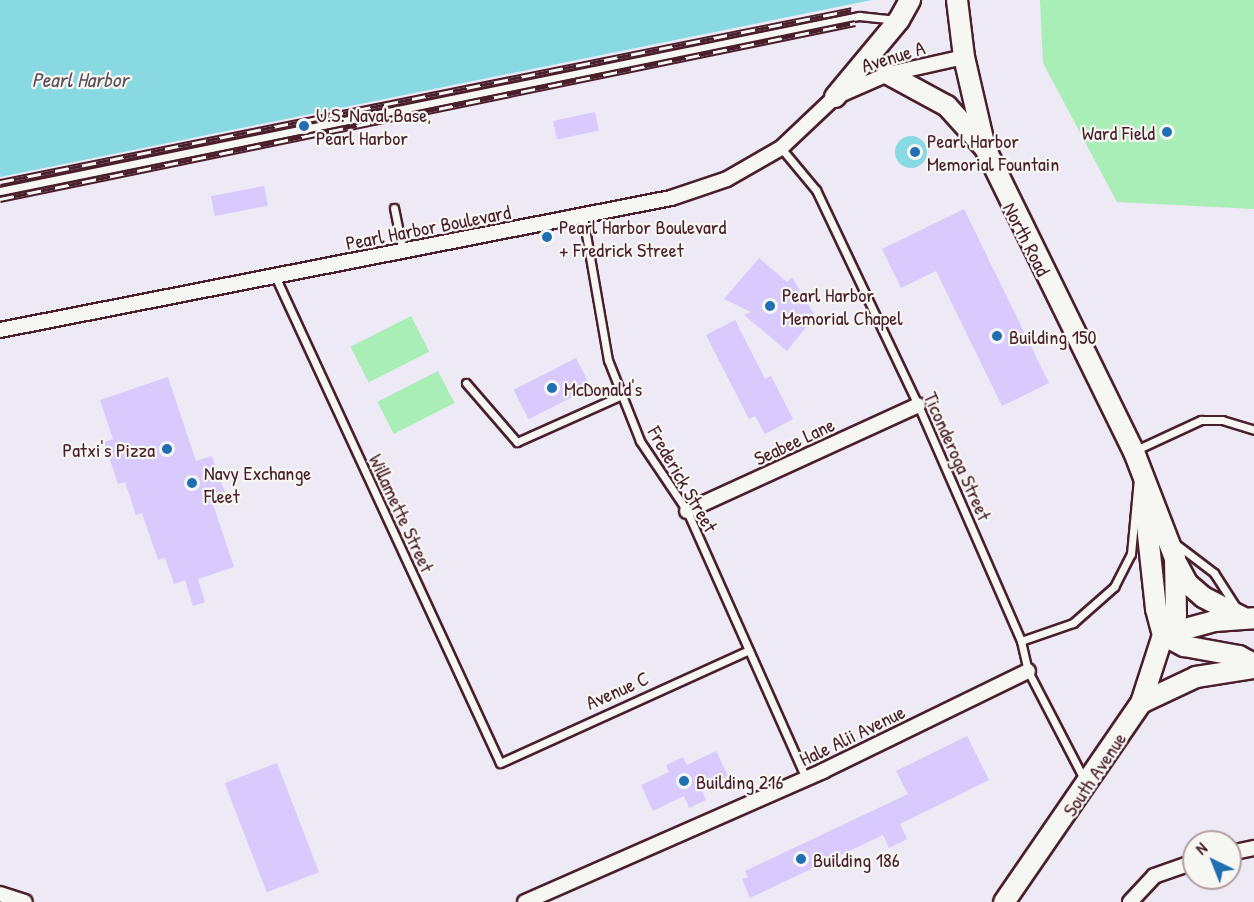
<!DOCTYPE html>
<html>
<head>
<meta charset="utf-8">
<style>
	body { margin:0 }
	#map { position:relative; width:1254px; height:902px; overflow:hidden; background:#ede9f5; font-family:"Patrick Hand",sans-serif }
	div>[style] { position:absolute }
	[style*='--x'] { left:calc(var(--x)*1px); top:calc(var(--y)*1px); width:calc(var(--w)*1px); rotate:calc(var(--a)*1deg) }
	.green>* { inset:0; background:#a9edb7; transform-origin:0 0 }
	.water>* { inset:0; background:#88d9e2 }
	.round { border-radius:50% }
	.building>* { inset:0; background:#d8cafc; transform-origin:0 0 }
	.roads { filter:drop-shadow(2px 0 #4a1f2b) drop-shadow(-2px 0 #4a1f2b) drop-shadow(0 2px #4a1f2b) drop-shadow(0 -2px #4a1f2b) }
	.lane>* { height:7px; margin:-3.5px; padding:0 3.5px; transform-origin:3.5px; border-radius:3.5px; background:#f6f6f2 }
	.street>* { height:14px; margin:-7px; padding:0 7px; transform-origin:7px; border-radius:7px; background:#f6f6f2 }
	.secondary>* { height:20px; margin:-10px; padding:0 10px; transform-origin:10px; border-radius:10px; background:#f6f6f2 }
	.rail>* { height:7px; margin-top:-3.5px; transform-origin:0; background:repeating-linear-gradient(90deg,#f6f6f2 0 14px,#4a1f2b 0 28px); box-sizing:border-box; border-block:2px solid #4a1f2b }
	.dots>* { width:16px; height:16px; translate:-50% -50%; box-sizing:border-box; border:3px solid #f6f6f2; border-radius:50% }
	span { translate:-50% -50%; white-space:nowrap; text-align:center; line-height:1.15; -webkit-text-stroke:4.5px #f6f6f2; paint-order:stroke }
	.street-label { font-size:20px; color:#4a1f2b }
	.poi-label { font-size:20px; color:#4a1f2b }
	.left { translate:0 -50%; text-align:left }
	.right { translate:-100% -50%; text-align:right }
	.water-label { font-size:21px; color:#5a4e59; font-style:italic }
	.north { position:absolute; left:1182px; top:830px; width:60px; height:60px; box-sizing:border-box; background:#f6f6f2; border:2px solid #b1a0a2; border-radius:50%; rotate:317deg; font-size:16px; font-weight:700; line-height:24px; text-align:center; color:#4a1f2b }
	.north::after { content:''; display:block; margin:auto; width:21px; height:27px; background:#1f6fb2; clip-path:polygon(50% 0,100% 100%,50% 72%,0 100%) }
</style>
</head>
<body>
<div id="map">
	<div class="green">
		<div style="clip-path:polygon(1040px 0,1254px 0,1254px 209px,1117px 202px,1043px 63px)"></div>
		<div style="left:411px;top:316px;width:40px;height:68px;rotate:63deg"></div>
		<div style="left:438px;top:371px;width:36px;height:68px;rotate:63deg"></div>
	</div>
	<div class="water">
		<div style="clip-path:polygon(0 0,872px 0,0 177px)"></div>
		<div class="round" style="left:895px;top:136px;width:32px;height:32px"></div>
	</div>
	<div class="building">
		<div style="left:595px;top:112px;width:19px;height:43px;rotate:78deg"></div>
		<div style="left:264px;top:186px;width:20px;height:54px;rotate:79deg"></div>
		<div style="clip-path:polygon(964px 209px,1049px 383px,1002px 406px,936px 271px,901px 288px,882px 249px)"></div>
		<div style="clip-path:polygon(759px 258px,787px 282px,792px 277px,815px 316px,787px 351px,744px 315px,751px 312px,724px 299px)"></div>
		<div style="clip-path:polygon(735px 320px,765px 379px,771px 376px,793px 419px,765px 434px,755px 416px,749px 419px,706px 335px)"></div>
		<div style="left:576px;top:358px;width:33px;height:70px;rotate:63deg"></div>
		<div style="clip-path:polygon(168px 377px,196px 461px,212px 456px,225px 493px,211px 498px,234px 567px,198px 579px,205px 602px,193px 606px,185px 580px,174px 584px,165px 558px,158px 560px,142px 513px,136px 515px,125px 482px,118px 484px,104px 442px,113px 439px,100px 400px)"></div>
		<div style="clip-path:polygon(967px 736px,989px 780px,900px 824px,907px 839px,889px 848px,883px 835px,750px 898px,742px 879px,748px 877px,745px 871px,908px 794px,896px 771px)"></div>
		<div style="clip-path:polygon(716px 751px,728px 776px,701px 789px,706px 800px,689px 808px,684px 796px,653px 811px,641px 785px,669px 772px,666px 765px,683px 757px,687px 765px)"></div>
		<div style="left:277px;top:763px;width:117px;height:56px;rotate:69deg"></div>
	</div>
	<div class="roads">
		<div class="lane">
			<div style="--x:781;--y:148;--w:55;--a:50.2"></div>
			<div style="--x:816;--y:190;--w:238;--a:64.6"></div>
			<div style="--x:918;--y:405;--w:257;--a:66.4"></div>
			<div style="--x:1021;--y:641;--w:31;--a:77"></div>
			<div style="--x:1028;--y:671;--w:124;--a:62.6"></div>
			<div style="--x:0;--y:191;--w:877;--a:-11.52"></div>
			<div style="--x:859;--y:16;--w:38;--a:6"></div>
			<div style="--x:394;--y:208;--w:45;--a:78.4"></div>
			<div style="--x:583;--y:217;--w:145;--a:80.1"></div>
			<div style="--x:608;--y:360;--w:87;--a:68.4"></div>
			<div style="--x:640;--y:441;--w:84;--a:56.1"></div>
			<div style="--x:687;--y:511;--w:292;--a:66"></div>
			<div style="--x:275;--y:276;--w:536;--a:65.2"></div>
			<div style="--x:500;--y:763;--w:273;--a:-24.4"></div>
			<div style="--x:466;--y:383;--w:78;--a:49.2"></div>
			<div style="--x:517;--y:442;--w:115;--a:-24.1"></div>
			<div style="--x:1136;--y:450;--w:72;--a:-24.8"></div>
			<div style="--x:1201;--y:420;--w:21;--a:0"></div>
			<div style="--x:1222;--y:420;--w:34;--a:17"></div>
			<div style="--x:1176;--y:544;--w:48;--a:37.3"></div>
			<div style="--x:1214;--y:573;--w:40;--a:57.1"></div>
			<div style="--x:1021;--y:641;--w:55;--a:-19.1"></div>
			<div style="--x:1073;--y:623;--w:55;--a:-41.3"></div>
			<div style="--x:1114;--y:587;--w:37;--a:-63"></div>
			<div style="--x:1131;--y:554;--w:76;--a:-84.7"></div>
		</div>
		<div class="street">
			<div style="--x:0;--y:330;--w:684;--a:-11.13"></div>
			<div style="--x:671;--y:198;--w:59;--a:-18.7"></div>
			<div style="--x:727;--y:179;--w:62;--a:-29.9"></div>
			<div style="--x:781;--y:148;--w:74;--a:-43.4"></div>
			<div style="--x:835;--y:97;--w:58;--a:-23.5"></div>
			<div style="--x:888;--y:74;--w:78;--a:-12.6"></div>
			<div style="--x:687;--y:511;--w:254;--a:-24.6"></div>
			<div style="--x:1230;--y:853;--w:25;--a:-12"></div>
			<div style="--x:0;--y:894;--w:26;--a:18"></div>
			<div style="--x:525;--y:902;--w:326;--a:-23.7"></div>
			<div style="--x:823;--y:771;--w:228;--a:-26"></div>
			<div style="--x:1130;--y:902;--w:35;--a:-47"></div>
			<div style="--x:1154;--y:876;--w:42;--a:-19.3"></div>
		</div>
		<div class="secondary">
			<div style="--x:957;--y:0;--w:57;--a:83"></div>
			<div style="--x:964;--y:57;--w:93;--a:77"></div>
			<div style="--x:985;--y:148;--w:339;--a:63.9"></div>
			<div style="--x:1134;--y:452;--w:114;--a:68.9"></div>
			<div style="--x:1175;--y:558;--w:57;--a:89"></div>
			<div style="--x:1176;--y:615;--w:24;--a:123"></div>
			<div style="--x:1163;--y:635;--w:71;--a:107.9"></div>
			<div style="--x:1141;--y:703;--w:242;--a:124.5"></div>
			<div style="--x:888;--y:74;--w:67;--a:28.5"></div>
			<div style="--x:947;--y:106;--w:54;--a:48"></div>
			<div style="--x:835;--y:97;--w:100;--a:-50.3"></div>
			<div style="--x:899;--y:20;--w:23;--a:-61"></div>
			<div style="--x:1144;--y:498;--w:112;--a:83.8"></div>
			<div style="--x:1156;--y:609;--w:27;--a:75"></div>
			<div style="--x:1177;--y:564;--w:21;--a:62"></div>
			<div style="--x:1187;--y:583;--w:21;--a:41"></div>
			<div style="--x:1203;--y:597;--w:44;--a:27.1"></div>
			<div style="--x:1163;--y:635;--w:24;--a:28"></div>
			<div style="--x:1184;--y:646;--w:56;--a:10.3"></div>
			<div style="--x:1239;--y:656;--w:17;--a:28"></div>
			<div style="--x:1163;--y:635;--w:54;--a:-15.1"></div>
			<div style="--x:1215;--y:621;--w:39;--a:-4"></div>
			<div style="--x:1141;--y:703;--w:61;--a:-25.3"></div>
			<div style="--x:1196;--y:677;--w:59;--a:-8.8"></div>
		</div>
	</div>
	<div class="rail">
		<div style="--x:0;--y:182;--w:869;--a:-11.41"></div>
		<div style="--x:0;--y:199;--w:873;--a:-11.63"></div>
	</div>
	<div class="dots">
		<div style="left:304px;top:126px;background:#1f6fb2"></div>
		<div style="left:1167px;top:132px;background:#1f6fb2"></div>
		<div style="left:915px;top:152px;background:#1f6fb2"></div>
		<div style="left:547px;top:237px;background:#1f6fb2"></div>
		<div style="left:770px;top:306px;background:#1f6fb2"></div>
		<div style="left:997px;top:336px;background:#1f6fb2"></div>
		<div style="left:552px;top:388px;background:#1f6fb2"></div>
		<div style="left:167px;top:449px;background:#1f6fb2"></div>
		<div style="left:192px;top:483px;background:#1f6fb2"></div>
		<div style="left:684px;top:781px;background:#1f6fb2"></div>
		<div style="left:801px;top:859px;background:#1f6fb2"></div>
	</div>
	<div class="street-label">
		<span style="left:893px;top:56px;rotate:-17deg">Avenue A</span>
		<span style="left:428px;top:227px;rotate:-11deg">Pearl Harbor Boulevard</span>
		<span style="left:1027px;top:239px;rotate:63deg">North Road</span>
		<span style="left:794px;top:441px;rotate:-25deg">Seabee Lane</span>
		<span style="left:958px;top:456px;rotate:66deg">Ticonderoga Street</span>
		<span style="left:683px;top:479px;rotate:60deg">Frederick Street</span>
		<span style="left:402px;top:513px;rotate:65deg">Willamette Street</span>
		<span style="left:617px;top:690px;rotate:-24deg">Avenue C</span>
		<span style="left:852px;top:735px;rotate:-26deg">Hale Alii Avenue</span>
		<span style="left:1094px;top:774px;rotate:-56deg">South Avenue</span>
	</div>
	<div class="poi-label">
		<span class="left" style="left:316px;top:126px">U.S. Naval Base,<br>Pearl Harbor</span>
		<span class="right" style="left:1155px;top:132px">Ward Field</span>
		<span class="left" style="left:927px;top:152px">Pearl Harbor<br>Memorial Fountain</span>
		<span class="left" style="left:559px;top:238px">Pearl Harbor Boulevard<br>+ Fredrick Street</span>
		<span class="left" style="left:782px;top:306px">Pearl Harbor<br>Memorial Chapel</span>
		<span class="left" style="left:1009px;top:336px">Building 150</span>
		<span class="left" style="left:564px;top:388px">McDonald's</span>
		<span class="right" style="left:155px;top:449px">Patxi's Pizza</span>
		<span class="left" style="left:204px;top:484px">Navy Exchange<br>Fleet</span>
		<span class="left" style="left:696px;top:781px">Building 216</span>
		<span class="left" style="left:813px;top:859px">Building 186</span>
	</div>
	<div class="water-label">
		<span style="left:80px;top:80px">Pearl Harbor</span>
	</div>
	<div class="north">N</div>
</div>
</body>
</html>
